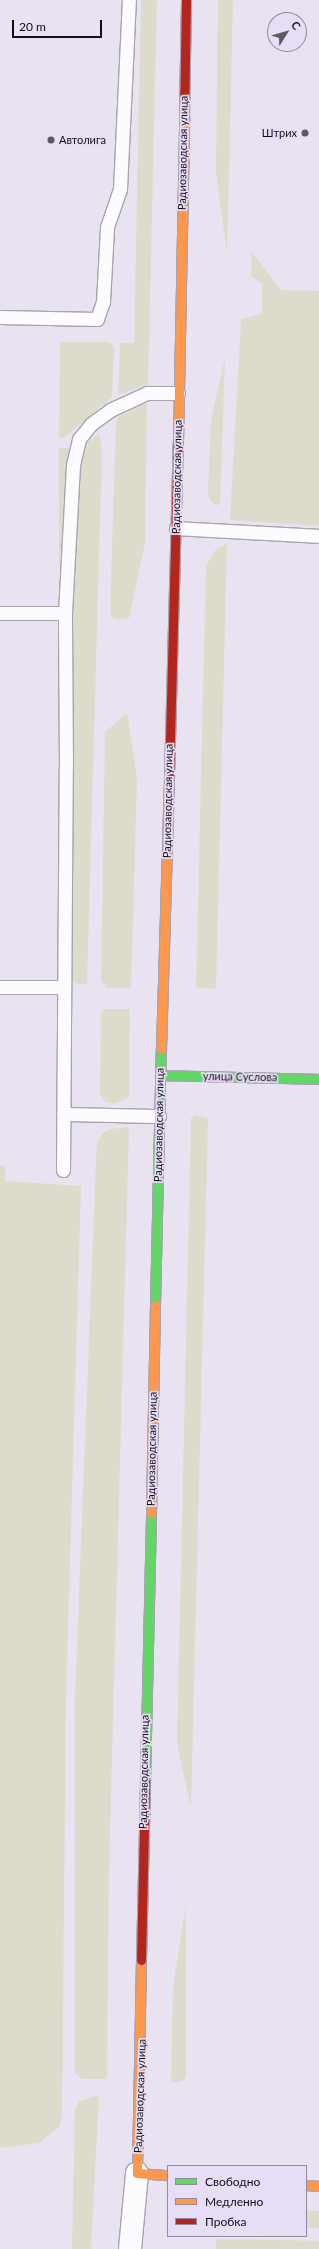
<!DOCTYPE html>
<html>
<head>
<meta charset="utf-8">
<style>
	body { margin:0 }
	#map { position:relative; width:319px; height:2249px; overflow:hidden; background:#e9e3f1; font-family:Lato,sans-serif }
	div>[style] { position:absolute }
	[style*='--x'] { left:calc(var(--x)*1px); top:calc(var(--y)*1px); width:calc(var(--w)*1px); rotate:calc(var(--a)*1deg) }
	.green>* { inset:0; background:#dddccc; transform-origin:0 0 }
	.roads { filter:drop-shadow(1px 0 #a8a3ae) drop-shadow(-1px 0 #a8a3ae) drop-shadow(0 1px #a8a3ae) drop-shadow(0 -1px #a8a3ae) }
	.lane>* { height:13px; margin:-6.5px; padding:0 6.5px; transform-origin:6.5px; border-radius:6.5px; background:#fcfbfd }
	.street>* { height:22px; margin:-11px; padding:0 11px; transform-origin:11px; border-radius:11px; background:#fcfbfd }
	.fast>* { height:9px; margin:-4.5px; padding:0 4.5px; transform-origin:4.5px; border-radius:4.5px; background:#63d668 }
	.slow>* { height:9px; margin:-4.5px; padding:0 4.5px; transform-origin:4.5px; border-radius:4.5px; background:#ff974d }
	.jam>* { height:9px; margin:-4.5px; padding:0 4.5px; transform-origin:4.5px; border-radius:4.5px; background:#b3261e }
	.dots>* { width:11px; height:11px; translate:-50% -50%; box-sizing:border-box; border:2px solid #e8ddf7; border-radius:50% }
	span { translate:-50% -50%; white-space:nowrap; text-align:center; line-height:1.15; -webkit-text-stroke:3.5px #e8ddf7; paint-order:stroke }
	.poi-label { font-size:11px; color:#120e17 }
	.right { translate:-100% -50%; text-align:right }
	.left { translate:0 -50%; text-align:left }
	.street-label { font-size:11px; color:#120e17 }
	.legend { position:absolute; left:167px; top:2165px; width:140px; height:72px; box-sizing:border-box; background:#e8ddf7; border:1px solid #928a9d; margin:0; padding:5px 7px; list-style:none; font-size:12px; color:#120e17 }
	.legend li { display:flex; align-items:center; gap:8px; height:20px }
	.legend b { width:20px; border:1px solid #928a9d }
	.north { position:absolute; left:267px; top:12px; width:40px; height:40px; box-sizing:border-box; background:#e8ddf7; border:1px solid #928a9d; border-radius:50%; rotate:53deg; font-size:11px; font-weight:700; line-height:16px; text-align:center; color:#120e17 }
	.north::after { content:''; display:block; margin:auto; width:14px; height:18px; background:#5d5963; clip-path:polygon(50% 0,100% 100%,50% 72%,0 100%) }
	.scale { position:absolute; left:12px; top:20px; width:90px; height:18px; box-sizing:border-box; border:2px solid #120e17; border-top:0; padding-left:5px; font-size:12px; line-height:14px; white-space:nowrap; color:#120e17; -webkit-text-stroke:3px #e8ddf7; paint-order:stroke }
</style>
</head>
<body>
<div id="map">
	<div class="green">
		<div style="clip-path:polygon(141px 0,157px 0,148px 384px,118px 395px,120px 343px,134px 343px)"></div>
		<div style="clip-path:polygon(218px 0,233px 0,227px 255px,216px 172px)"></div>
		<div style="clip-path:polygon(252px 252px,281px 290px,319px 291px,319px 526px,230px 520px,241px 319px,262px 314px,262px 284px,251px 276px)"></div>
		<div style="clip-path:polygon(60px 342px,109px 342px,114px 347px,112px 397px,64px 438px,59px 438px)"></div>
		<div style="clip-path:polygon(225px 358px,220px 503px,216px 506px,209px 499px,208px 491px,211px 421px)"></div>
		<div style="clip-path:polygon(147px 403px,145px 543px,129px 618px,116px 620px,111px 617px,110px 612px,116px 422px,119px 416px)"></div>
		<div style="clip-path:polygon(99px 434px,102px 450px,87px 984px,77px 984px,72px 980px,71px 613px,80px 463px,83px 451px,88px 442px)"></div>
		<div style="clip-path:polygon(59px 448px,69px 448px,59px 573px)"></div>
		<div style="clip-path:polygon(227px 544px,216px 989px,196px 988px,206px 566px,216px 549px)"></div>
		<div style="clip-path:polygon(127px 713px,137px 778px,131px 988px,107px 988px,101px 980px,105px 732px)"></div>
		<div style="clip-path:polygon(105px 1009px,130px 1009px,129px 1096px,124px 1100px,115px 1103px,106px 1102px,100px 1095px,101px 1013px)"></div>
		<div style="clip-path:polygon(195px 1115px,208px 1118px,191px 1808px,177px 1744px,191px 1118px)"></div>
		<div style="clip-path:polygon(129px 1127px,109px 1870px,107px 2079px,82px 2079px,75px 2073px,75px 1697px,96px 1159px,97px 1144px,102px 1134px,110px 1129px)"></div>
		<div style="clip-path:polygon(0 1165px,5px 1166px,5px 1181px,81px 1186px,66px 1698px,62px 2115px,59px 2127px,39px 2143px,0 2148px)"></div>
		<div style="clip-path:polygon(186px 1904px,186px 2077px,181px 2082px,171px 2082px,173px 1987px)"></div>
		<div style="clip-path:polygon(99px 2095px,91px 2249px,72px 2249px,75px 2109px,79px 2101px)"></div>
		<div style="left:306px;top:2211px;width:13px;height:17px"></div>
		<div style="left:216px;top:2239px;width:103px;height:10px;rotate:1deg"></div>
	</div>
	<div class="roads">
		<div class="lane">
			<div style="--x:0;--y:317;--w:97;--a:1.2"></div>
			<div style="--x:97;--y:319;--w:18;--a:-71"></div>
			<div style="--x:103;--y:302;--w:75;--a:-86.9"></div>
			<div style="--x:107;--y:227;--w:40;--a:-71.1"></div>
			<div style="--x:120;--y:189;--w:189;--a:-87.3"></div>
			<div style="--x:176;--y:528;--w:143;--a:3.2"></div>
			<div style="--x:0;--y:613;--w:65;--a:0"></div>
			<div style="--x:0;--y:987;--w:64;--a:0"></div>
			<div style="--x:63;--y:1114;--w:96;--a:1.2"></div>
			<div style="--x:63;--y:1170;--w:403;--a:-89.6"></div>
			<div style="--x:66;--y:767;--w:154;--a:-90.4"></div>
			<div style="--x:65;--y:613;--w:148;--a:-86.9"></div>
			<div style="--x:73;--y:465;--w:27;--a:-77"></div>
			<div style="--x:79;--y:439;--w:19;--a:-51"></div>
			<div style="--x:91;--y:424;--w:24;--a:-36"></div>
			<div style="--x:110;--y:410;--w:41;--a:-24.7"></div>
			<div style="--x:147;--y:393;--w:31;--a:0"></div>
		</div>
		<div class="street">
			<div style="--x:130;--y:2249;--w:76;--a:-84.7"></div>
		</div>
		<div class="fast">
			<div style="--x:160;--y:1075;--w:159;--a:1.4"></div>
			<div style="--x:155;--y:1305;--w:256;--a:-88.7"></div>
			<div style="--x:145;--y:1780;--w:267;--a:-88.7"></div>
		</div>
		<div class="slow">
			<div style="--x:178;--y:442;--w:326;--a:-88.9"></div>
			<div style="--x:161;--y:1049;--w:271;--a:-88.3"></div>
			<div style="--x:151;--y:1513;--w:208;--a:-88.9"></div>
			<div style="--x:141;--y:1960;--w:213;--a:91.1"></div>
			<div style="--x:137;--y:2173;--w:31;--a:4"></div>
			<div style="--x:306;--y:2185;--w:13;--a:4"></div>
		</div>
		<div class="jam">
			<div style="--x:184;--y:116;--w:116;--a:-89"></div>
			<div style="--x:169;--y:778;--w:336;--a:-88.5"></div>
			<div style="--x:141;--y:1960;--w:180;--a:-88.7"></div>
		</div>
	</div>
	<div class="dots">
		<div style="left:305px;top:133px;background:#5d5963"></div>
		<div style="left:51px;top:140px;background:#5d5963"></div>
	</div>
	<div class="poi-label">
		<span class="right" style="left:297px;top:133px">Штрих</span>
		<span class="left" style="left:59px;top:140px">Автолига</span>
	</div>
	<div class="street-label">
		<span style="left:183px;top:153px;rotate:-89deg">Радиозаводская улица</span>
		<span style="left:177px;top:477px;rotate:-89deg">Радиозаводская улица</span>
		<span style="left:168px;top:801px;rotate:-89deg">Радиозаводская улица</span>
		<span style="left:240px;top:1077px;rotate:1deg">улица Суслова</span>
		<span style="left:159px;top:1125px;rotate:-89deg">Радиозаводская улица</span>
		<span style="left:152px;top:1449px;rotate:-89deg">Радиозаводская улица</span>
		<span style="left:144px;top:1772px;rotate:-89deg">Радиозаводская улица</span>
		<span style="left:140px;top:2096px;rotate:-88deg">Радиозаводская улица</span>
	</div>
	<ul class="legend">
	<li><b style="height:5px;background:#63d668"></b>Свободно</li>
	<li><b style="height:5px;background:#ff974d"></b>Медленно</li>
	<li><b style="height:5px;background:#b3261e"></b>Пробка</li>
	</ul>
	<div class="north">С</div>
	<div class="scale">20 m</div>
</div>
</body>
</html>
